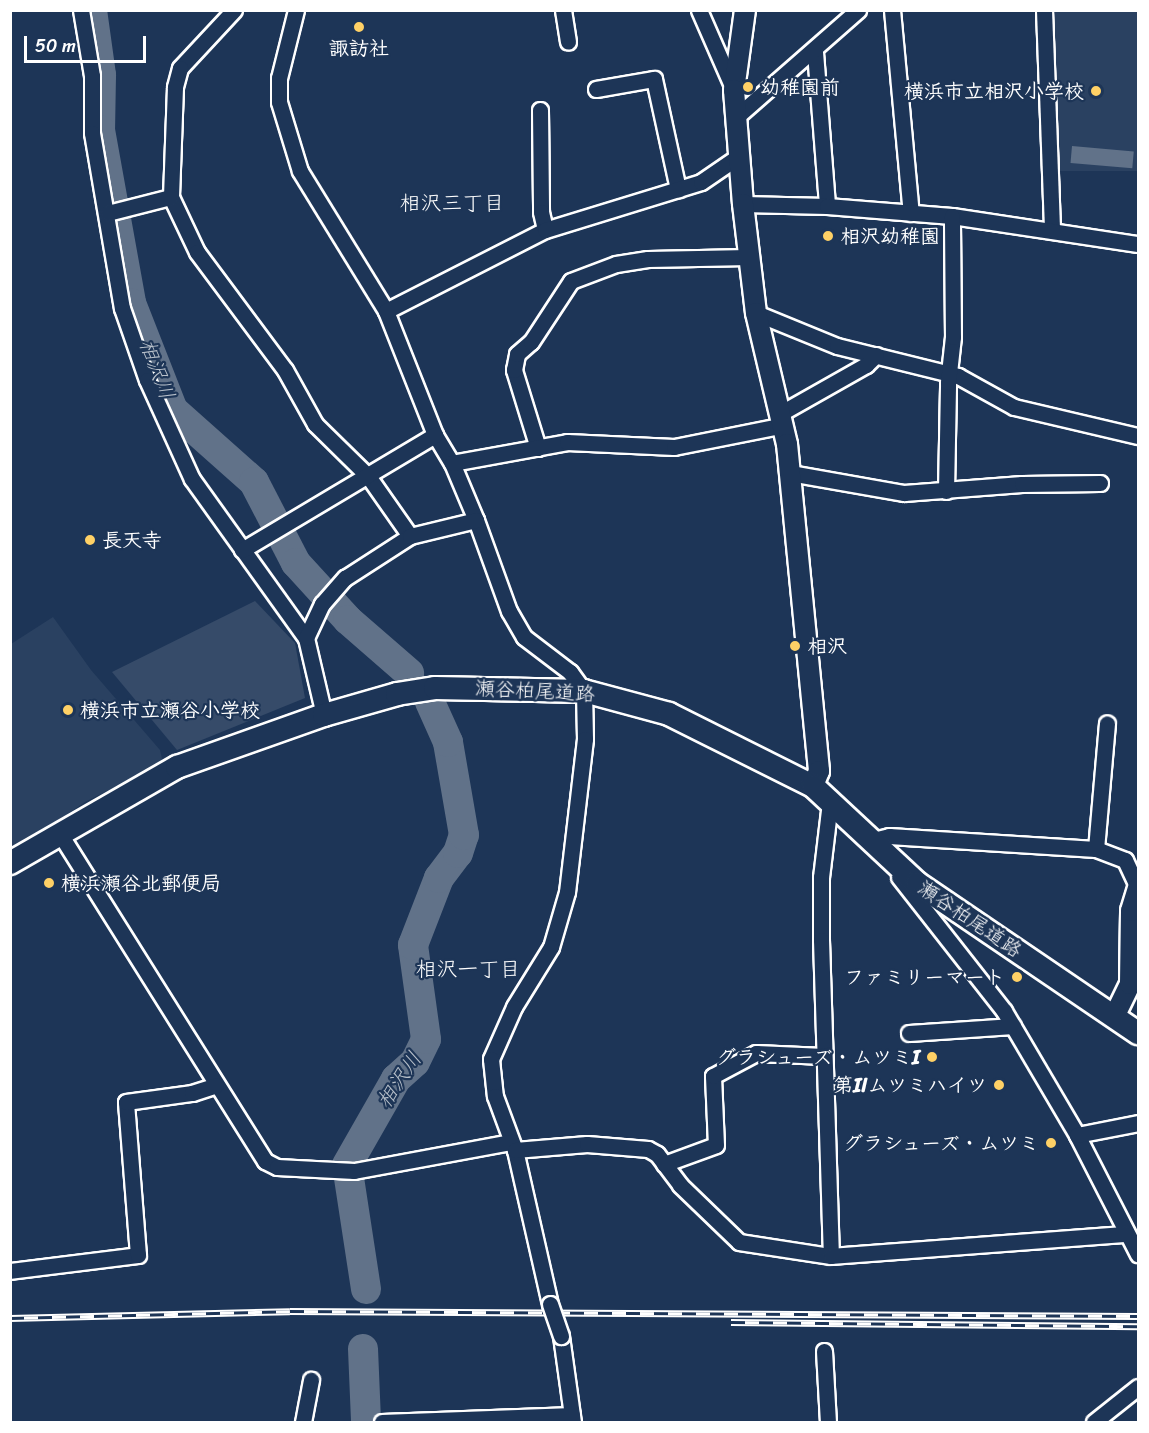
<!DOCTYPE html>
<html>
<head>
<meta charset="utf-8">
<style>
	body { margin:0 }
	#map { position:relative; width:1149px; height:1433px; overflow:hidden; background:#1d3557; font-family:Sriracha,"Klee One",sans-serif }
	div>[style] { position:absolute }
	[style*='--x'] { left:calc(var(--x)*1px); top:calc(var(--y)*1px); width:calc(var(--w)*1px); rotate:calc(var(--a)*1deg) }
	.built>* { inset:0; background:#2a4161; transform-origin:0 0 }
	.green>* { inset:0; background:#364b69 }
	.water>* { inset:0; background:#617289; transform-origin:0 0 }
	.river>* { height:30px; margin:-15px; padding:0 15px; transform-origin:15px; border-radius:15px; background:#617289 }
	.roads { filter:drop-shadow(2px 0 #fff) drop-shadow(-2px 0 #fff) drop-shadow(0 2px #fff) drop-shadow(0 -2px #fff) }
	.minor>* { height:15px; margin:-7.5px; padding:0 7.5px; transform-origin:7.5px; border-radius:7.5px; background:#1d3557 }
	.tertiary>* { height:20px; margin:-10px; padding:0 10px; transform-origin:10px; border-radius:10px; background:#1d3557 }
	.secondary>* { height:22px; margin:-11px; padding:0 11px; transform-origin:11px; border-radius:11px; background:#1d3557 }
	.rail>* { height:7px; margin-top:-3.5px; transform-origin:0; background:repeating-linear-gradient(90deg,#1d3557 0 14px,#fff 0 28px); box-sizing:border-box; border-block:2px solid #fff }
	.bridges { filter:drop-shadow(2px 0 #fff) drop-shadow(-2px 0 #fff) drop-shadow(0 2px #fff) drop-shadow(0 -2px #fff) }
	.minor-bridge>* { height:15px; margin:-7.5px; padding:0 7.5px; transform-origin:7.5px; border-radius:7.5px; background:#1d3557 }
	.dots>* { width:16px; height:16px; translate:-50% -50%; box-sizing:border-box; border:3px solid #1d3557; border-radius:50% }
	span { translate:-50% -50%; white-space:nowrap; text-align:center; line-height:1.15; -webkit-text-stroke:4.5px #1d3557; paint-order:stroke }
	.poi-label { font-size:20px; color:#fff; font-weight:700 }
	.left { translate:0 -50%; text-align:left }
	.right { translate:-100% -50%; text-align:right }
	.street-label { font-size:20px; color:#fff }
	.neighbourhood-label { font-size:21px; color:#fff }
	.water-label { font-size:21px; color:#b8c0ca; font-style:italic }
	.frame { position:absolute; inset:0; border:12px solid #fff; pointer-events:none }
	.scale { position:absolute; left:24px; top:36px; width:122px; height:27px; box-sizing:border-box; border:3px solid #fff; border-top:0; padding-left:8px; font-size:18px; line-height:21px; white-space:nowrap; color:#fff; -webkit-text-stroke:4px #1d3557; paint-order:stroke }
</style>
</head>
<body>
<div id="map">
	<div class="built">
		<div style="left:1051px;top:11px;width:87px;height:160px"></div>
		<div style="clip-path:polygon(53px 617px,91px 670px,160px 750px,163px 763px,85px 802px,11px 853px,11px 644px)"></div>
	</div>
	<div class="green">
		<div style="clip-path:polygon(255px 601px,295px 643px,305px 698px,177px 750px,112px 672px)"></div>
	</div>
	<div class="water">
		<div style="left:1072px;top:146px;width:62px;height:17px;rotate:5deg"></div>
	</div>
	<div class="river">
		<div style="--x:92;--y:10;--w:66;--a:82.1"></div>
		<div style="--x:101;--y:75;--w:55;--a:91"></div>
		<div style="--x:100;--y:130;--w:176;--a:79.8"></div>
		<div style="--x:131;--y:303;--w:115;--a:68.6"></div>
		<div style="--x:173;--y:410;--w:108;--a:41.6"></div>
		<div style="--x:254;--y:482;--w:91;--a:62.6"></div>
		<div style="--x:296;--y:563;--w:77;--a:47.6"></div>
		<div style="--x:348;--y:620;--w:81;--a:41"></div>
		<div style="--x:366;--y:1289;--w:125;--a:-98.7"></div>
		<div style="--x:347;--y:1165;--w:99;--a:-60.3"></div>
		<div style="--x:396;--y:1079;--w:25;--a:-42"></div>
		<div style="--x:415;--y:1062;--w:25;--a:-64"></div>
		<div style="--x:426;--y:1039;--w:95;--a:-97.9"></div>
		<div style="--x:413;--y:945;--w:72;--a:-68.8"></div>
		<div style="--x:439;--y:878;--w:31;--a:-53"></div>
		<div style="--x:458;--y:853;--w:19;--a:-72"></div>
		<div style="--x:464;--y:835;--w:94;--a:-99.8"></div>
		<div style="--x:448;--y:742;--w:44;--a:-114.2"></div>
		<div style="--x:363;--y:1349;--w:73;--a:87.6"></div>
	</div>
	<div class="roads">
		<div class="minor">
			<div style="--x:81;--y:10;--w:67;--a:80.5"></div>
			<div style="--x:92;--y:76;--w:57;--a:90"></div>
			<div style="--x:92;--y:133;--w:178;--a:80.3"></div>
			<div style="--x:122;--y:308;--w:76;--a:70.9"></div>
			<div style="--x:147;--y:380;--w:109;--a:65.6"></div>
			<div style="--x:192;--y:479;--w:196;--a:54.4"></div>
			<div style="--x:306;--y:638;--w:79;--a:76.8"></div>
			<div style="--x:234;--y:10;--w:79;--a:133"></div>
			<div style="--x:180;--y:68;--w:20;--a:105"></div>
			<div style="--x:175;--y:87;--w:110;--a:92.1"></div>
			<div style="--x:171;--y:197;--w:61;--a:64.7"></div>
			<div style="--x:197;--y:252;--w:147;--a:53.3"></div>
			<div style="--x:285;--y:370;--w:62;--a:60.9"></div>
			<div style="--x:315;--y:424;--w:74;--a:44.5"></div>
			<div style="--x:368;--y:476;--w:73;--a:55"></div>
			<div style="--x:296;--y:10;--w:70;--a:104"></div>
			<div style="--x:279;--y:78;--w:24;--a:90"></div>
			<div style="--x:279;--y:102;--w:72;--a:73.1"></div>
			<div style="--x:300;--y:171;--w:164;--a:58.4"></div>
			<div style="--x:386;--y:311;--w:133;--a:68.4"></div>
			<div style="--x:435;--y:435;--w:33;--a:59"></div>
			<div style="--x:452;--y:463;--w:62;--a:67.2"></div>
			<div style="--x:476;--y:520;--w:97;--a:70.1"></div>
			<div style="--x:509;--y:611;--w:30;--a:60"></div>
			<div style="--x:524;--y:637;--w:58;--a:37.3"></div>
			<div style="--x:570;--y:672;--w:24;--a:54"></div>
			<div style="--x:584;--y:691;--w:48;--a:88.8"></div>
			<div style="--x:585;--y:739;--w:154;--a:96.7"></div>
			<div style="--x:567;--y:892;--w:57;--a:106.2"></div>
			<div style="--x:551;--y:947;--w:70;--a:121.7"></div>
			<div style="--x:514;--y:1007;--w:57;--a:113.9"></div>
			<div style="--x:491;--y:1059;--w:37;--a:84"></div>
			<div style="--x:495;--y:1096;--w:58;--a:69.7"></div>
			<div style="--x:515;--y:1150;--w:158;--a:77.2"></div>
			<div style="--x:563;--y:10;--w:32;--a:81"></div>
			<div style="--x:699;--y:10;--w:87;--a:66.4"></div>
			<div style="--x:892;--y:10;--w:204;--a:84.7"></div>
			<div style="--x:1044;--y:10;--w:221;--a:87.9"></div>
			<div style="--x:815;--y:52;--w:154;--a:85.5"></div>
			<div style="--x:596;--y:89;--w:59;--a:-9.8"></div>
			<div style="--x:654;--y:79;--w:113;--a:77.7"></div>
			<div style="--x:540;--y:110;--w:102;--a:89.4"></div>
			<div style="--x:541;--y:212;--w:18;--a:77"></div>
			<div style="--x:735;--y:118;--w:164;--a:-41.3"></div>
			<div style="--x:743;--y:204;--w:84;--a:1.4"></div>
			<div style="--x:827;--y:206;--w:125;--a:4.6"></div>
			<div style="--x:952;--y:216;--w:188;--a:8.6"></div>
			<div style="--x:108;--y:213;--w:65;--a:-14.3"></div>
			<div style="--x:386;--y:311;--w:178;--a:-27"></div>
			<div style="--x:545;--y:230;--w:163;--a:-17.1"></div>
			<div style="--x:701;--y:182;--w:46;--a:-34.4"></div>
			<div style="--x:756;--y:313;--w:87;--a:22.2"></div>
			<div style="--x:837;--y:346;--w:125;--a:13.9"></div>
			<div style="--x:958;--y:376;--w:64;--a:29"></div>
			<div style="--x:1014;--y:407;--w:127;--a:13.2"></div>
			<div style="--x:781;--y:413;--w:98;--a:-29.5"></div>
			<div style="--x:866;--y:365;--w:14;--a:-45"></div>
			<div style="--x:538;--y:448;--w:82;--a:-107.1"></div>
			<div style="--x:514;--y:370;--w:16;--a:-79"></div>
			<div style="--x:517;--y:354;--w:18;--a:-41"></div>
			<div style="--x:531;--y:342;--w:73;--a:-56.7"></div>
			<div style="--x:571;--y:281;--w:48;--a:-20.7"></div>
			<div style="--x:616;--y:264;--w:32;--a:-9"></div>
			<div style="--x:648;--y:259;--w:100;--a:-1.1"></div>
			<div style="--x:452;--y:463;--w:117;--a:-10.3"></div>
			<div style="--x:567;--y:442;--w:107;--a:2.7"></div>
			<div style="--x:674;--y:447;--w:112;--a:-11.3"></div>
			<div style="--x:790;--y:473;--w:116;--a:10"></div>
			<div style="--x:904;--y:493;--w:118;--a:-4.4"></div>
			<div style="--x:1022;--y:484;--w:78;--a:-0.7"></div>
			<div style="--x:946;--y:491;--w:109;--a:-88.9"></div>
			<div style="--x:948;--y:382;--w:45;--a:-83.7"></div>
			<div style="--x:953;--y:337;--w:121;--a:-90.5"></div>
			<div style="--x:242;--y:550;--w:225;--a:-30.8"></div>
			<div style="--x:306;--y:638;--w:38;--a:-65"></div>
			<div style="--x:322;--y:604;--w:35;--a:-49"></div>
			<div style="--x:345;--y:578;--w:77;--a:-32.9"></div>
			<div style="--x:410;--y:536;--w:68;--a:-13.6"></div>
			<div style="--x:830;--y:802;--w:76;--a:96.8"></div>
			<div style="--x:821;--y:877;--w:63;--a:90"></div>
			<div style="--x:821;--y:940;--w:316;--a:88.2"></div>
			<div style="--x:60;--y:834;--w:386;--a:57.9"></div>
			<div style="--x:265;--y:1161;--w:13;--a:27"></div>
			<div style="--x:277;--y:1167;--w:77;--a:3"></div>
			<div style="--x:354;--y:1171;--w:160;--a:-10.5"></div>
			<div style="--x:869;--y:841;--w:21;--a:-14"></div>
			<div style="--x:889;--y:836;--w:207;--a:3.6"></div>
			<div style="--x:1096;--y:849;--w:31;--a:21"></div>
			<div style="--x:1125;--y:860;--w:31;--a:65"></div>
			<div style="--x:1096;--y:849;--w:126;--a:-85"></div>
			<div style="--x:899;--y:877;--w:170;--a:51.9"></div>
			<div style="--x:1004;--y:1011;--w:144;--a:59.5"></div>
			<div style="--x:1077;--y:1135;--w:134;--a:62.9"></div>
			<div style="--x:909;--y:1033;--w:104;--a:-3.9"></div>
			<div style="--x:1077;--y:1135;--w:62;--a:-11.1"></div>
			<div style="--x:515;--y:1150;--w:72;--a:-4.8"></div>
			<div style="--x:587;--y:1144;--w:61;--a:4.7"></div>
			<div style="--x:648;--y:1149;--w:10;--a:29"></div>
			<div style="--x:657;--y:1154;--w:39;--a:53"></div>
			<div style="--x:680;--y:1185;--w:82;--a:44"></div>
			<div style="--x:739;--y:1242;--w:93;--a:8.7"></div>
			<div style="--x:831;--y:1256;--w:296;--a:-4.3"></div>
			<div style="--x:664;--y:1164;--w:55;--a:-20.1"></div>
			<div style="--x:716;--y:1145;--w:69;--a:-92.5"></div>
			<div style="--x:713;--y:1076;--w:49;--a:-28.1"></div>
			<div style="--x:756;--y:1053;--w:68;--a:2.5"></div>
			<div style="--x:10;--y:1271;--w:129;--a:-7.1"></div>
			<div style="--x:138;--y:1255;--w:153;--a:-94.5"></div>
			<div style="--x:126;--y:1102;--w:67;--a:-7.8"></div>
			<div style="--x:192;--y:1093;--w:25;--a:-18"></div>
			<div style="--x:561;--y:1336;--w:87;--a:82.1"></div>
			<div style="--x:824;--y:1351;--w:71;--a:86.8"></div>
			<div style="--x:303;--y:1422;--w:43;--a:-79.2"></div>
			<div style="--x:382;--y:1422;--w:190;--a:-2.1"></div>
			<div style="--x:1094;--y:1422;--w:56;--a:-38.5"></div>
		</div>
		<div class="tertiary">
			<div style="--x:745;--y:10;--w:81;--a:97.8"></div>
			<div style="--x:734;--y:90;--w:114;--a:85.5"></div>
			<div style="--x:743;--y:204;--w:110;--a:83.2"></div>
			<div style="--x:756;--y:313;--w:135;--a:76.7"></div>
			<div style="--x:787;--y:444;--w:329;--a:84.4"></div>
			<div style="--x:819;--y:771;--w:16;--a:112"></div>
			<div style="--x:1114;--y:1017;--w:37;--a:-64"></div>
			<div style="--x:1130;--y:984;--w:73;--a:-89.2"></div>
			<div style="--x:1131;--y:911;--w:24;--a:-73"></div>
		</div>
		<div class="secondary">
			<div style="--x:10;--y:863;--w:193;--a:-29.9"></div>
			<div style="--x:177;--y:767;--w:156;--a:-19.5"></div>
			<div style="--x:324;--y:715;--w:76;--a:-16"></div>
			<div style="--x:397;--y:694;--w:38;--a:-9"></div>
			<div style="--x:435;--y:688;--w:149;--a:1.2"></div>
			<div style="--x:584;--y:691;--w:88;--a:15.1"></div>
			<div style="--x:669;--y:714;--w:161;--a:26.6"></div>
			<div style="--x:813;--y:786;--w:142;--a:43"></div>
			<div style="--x:917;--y:883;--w:267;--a:34.2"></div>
		</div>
	</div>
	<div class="rail">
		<div style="--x:10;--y:1318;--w:280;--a:-1.4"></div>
		<div style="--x:290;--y:1311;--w:848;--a:0.34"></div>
		<div style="--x:731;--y:1322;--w:407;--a:0.6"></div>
	</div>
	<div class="bridges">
		<div class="minor-bridge">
			<div style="--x:550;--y:1304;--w:34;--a:71"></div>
		</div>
	</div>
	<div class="dots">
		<div style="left:359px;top:27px;background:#ffd166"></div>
		<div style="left:748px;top:87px;background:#ffd166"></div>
		<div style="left:1096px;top:91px;background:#ffd166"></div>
		<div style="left:828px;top:236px;background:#ffd166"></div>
		<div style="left:90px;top:540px;background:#ffd166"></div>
		<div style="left:795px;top:646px;background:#ffd166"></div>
		<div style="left:68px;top:710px;background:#ffd166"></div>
		<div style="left:49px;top:883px;background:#ffd166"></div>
		<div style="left:1017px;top:977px;background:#ffd166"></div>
		<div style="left:932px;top:1057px;background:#ffd166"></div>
		<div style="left:999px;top:1085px;background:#ffd166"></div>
		<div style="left:1051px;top:1143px;background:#ffd166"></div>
	</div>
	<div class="poi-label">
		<span style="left:359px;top:48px">諏訪社</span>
		<span class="left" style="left:760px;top:87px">幼稚園前</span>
		<span class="right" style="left:1084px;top:91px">横浜市立相沢小学校</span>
		<span class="left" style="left:840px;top:236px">相沢幼稚園</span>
		<span class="left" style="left:102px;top:540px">長天寺</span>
		<span class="left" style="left:807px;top:646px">相沢</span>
		<span class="left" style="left:80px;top:710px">横浜市立瀬谷小学校</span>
		<span class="left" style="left:61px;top:883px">横浜瀬谷北郵便局</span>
		<span class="right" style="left:1005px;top:977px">ファミリーマート</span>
		<span class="right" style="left:920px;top:1057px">グラシューズ・ムツミI</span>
		<span class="right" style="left:987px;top:1085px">第IIムツミハイツ</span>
		<span class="right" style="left:1039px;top:1143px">グラシューズ・ムツミ</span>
	</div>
	<div class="street-label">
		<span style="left:535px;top:691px;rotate:3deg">瀬谷柏尾道路</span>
		<span style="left:970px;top:919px;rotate:34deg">瀬谷柏尾道路</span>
	</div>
	<div class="neighbourhood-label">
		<span style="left:452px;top:203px">相沢三丁目</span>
		<span style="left:468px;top:969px">相沢一丁目</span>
	</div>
	<div class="water-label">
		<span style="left:157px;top:369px;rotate:69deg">相沢川</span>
		<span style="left:399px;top:1080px;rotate:-56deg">相沢川</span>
	</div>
	<div class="frame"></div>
	<div class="scale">50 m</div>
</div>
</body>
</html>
